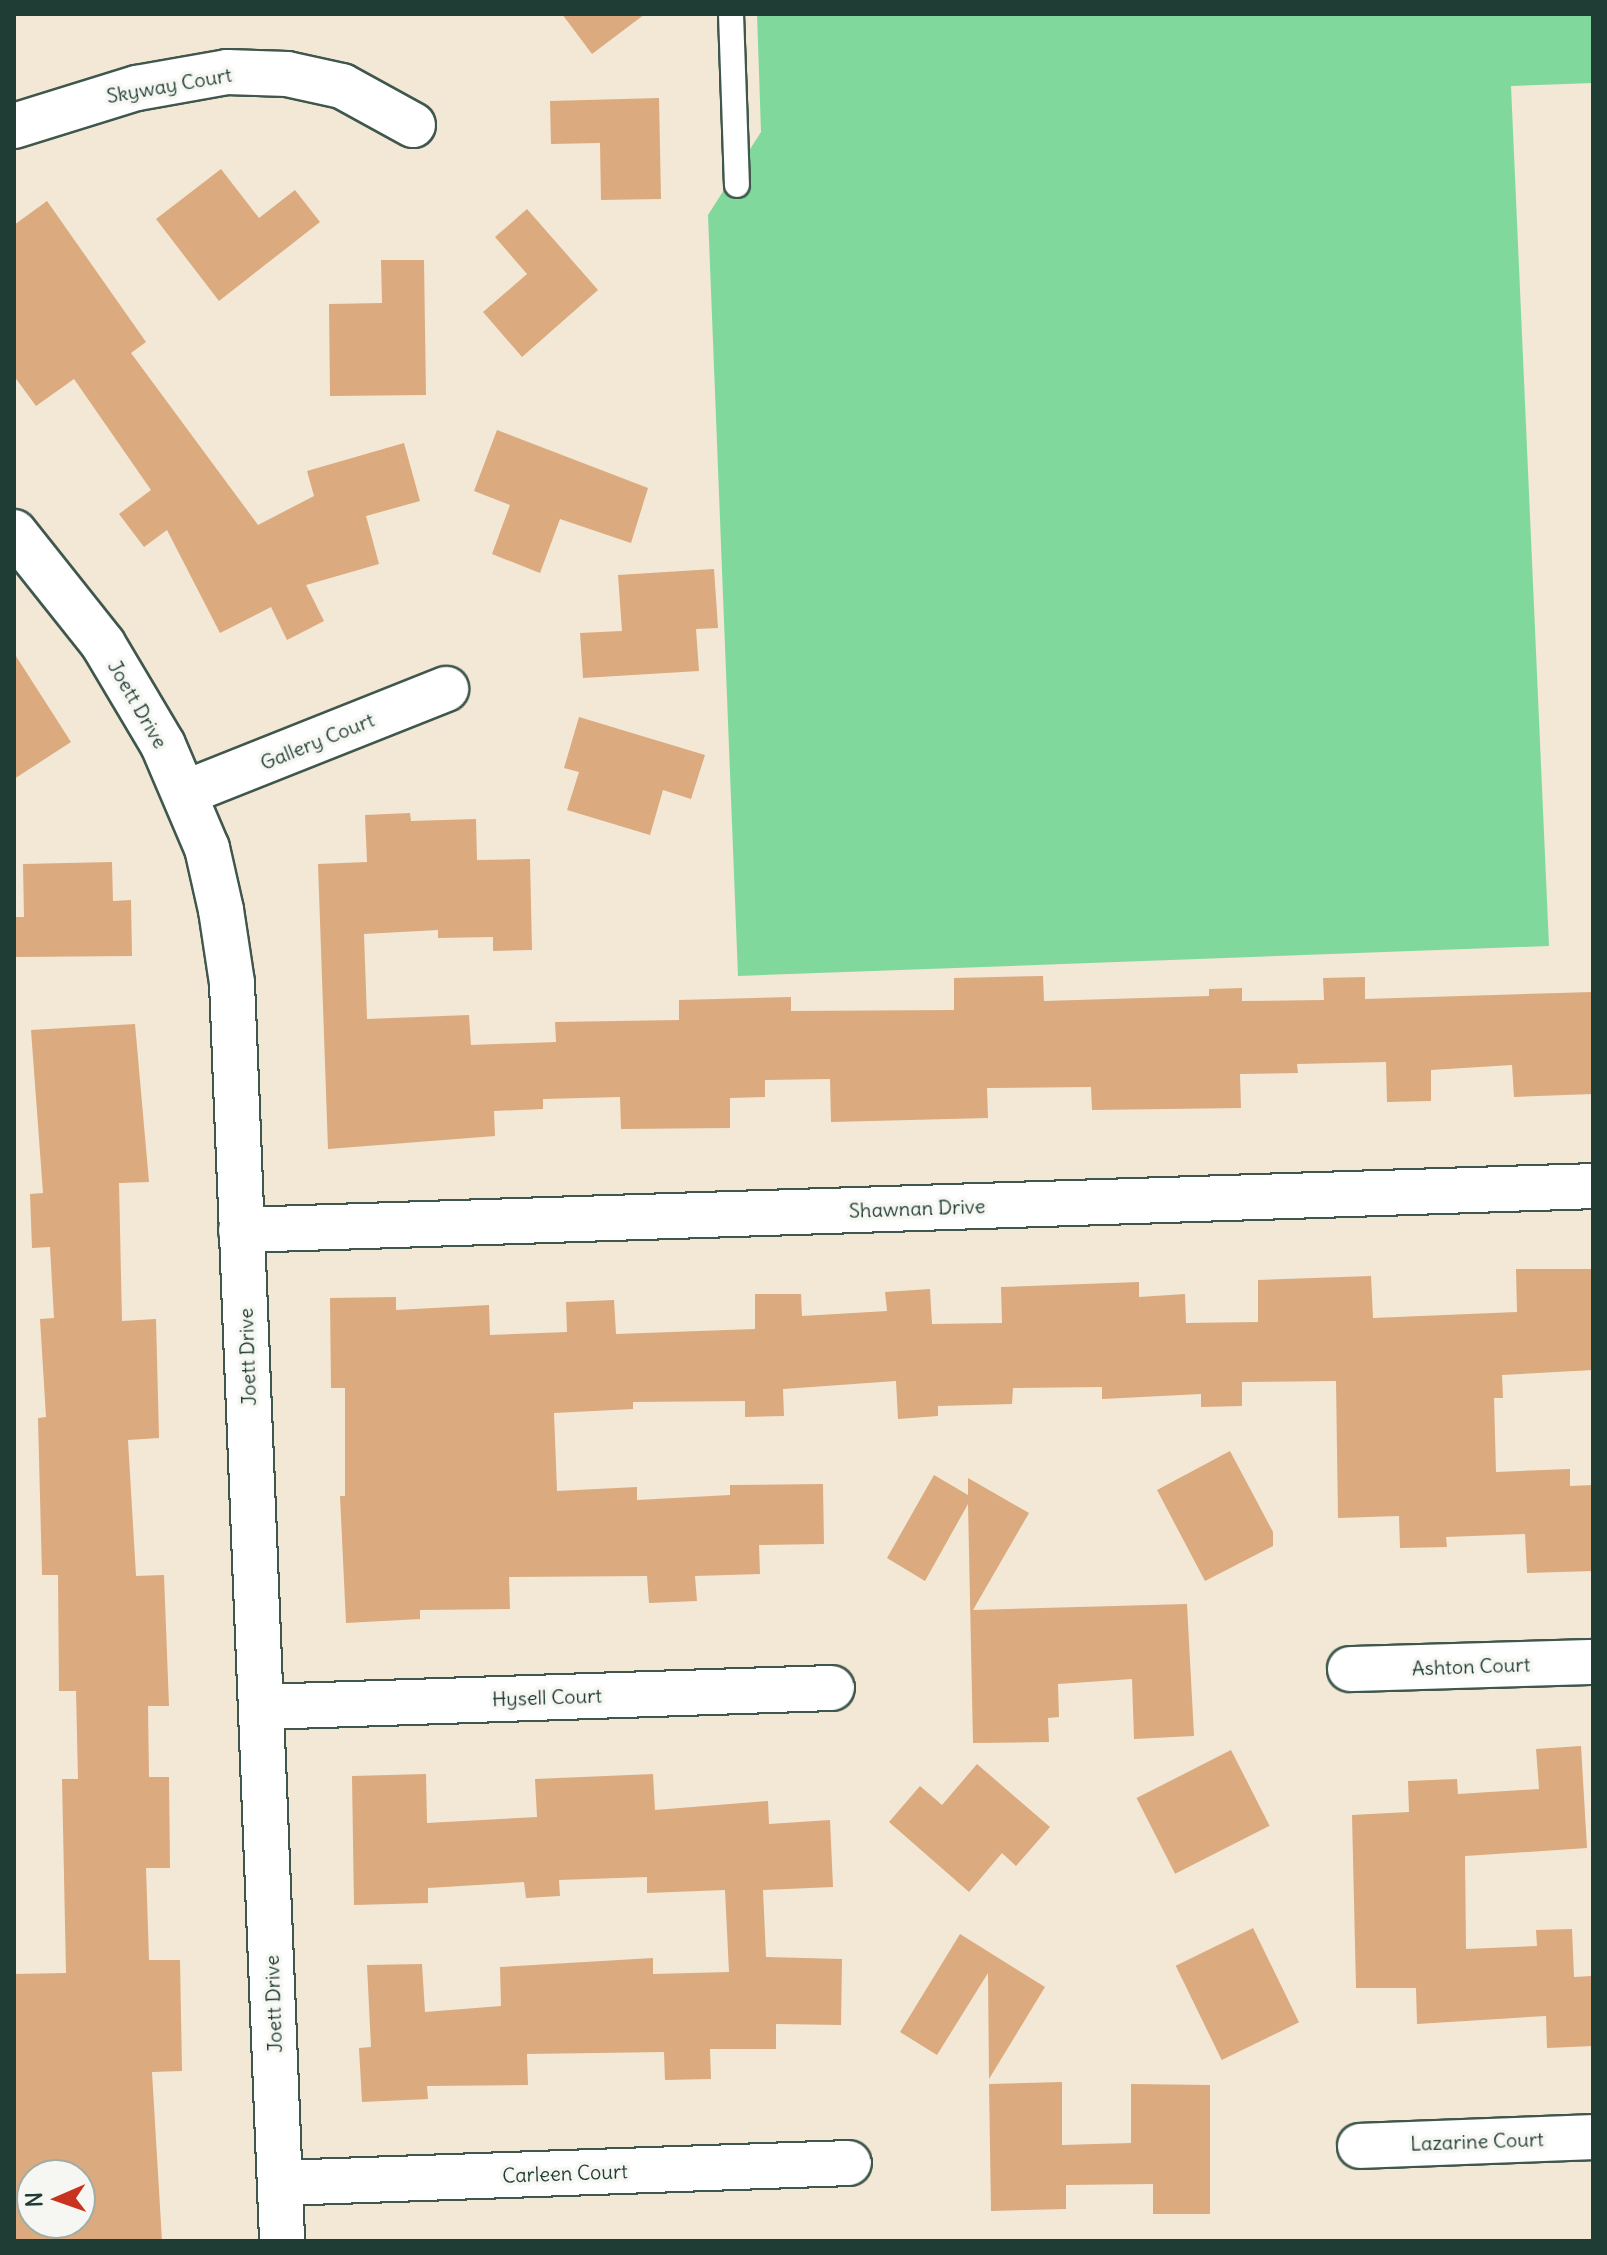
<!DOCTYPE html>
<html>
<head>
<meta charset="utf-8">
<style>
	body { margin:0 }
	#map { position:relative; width:1607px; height:2255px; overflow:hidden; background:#f2e8d5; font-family:Delius,sans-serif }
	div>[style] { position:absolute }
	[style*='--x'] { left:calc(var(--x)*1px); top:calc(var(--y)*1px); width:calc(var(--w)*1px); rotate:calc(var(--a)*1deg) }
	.green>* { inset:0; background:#81d89d }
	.building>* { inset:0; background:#dbaa7f; transform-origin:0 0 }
	.roads { filter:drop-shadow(2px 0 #3f574c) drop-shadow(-2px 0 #3f574c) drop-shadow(0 2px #3f574c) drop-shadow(0 -2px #3f574c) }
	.service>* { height:24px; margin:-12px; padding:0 12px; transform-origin:12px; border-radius:12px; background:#fff }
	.minor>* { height:44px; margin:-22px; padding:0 22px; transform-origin:22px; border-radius:22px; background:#fff }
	span { translate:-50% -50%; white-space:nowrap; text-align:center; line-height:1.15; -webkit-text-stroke:7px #f6f6f2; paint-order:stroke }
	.street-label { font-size:20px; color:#1f3d34 }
	.frame { position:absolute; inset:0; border:16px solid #1f3d34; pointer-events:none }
	.north { position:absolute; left:16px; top:2159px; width:80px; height:80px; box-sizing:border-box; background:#f6f6f2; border:2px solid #a0aca6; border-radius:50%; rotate:268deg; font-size:22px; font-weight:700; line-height:32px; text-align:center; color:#1f3d34 }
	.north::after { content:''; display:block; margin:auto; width:28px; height:36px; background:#c8321e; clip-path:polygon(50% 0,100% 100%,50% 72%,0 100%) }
</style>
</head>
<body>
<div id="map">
	<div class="green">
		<div style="clip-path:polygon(757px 14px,1593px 14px,1593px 83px,1511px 86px,1549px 946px,738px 976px,708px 215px,761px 132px)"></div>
	</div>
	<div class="building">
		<div style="clip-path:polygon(562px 14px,645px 14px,592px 54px)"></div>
		<div style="clip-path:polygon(659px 98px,661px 199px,601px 200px,600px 143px,551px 144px,550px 101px)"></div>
		<div style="clip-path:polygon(221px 169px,259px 218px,295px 190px,320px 222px,219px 301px,156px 219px)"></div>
		<div style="clip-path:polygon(47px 201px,146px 342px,131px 353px,258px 525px,314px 496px,307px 471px,404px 443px,420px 501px,366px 516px,379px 564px,306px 585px,324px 621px,287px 640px,271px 607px,220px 633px,167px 530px,144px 547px,119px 514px,151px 490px,74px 379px,36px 406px,14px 376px,14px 225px)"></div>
		<div style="clip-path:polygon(527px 209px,598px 290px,522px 357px,483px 312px,527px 274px,495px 237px)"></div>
		<div style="clip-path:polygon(381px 260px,424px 260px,426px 395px,330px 396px,329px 304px,382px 303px)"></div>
		<div style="clip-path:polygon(497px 430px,648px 488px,631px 543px,560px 519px,540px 573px,492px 554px,510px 505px,474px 491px)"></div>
		<div style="clip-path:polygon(714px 569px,718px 628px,696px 629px,699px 671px,583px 678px,580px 633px,622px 631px,618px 575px)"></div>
		<div style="clip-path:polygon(14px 653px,71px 742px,14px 779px)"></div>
		<div style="clip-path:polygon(579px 717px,705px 755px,691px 799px,663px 790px,650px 835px,567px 810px,579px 772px,564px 768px)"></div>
		<div style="clip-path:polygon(410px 813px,411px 821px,476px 819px,477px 860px,530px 859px,532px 950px,493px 951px,493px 937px,438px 938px,438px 930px,364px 934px,367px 1019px,469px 1015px,471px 1045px,556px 1042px,555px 1022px,679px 1020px,679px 1000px,791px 997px,791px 1011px,954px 1010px,954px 978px,1043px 976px,1044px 1001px,1209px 996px,1209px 989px,1242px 988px,1242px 1001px,1324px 1000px,1323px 978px,1365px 977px,1365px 999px,1593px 992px,1593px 1094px,1514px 1097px,1512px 1065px,1431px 1070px,1431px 1101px,1387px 1102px,1386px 1062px,1297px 1064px,1298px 1073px,1240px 1074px,1241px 1108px,1092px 1110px,1091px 1087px,987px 1088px,988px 1118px,831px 1122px,830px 1079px,765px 1080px,765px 1097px,730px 1098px,730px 1128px,621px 1129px,620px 1097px,543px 1099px,543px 1109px,494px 1111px,495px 1136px,328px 1149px,318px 864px,367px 862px,365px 815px)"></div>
		<div style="clip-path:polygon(112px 862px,113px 901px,131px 900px,132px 956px,14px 957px,14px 917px,24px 917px,23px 864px)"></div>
		<div style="clip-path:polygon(evenodd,135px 1024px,149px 1182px,119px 1183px,122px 1321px,156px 1319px,159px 1438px,128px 1440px,136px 1576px,164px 1575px,169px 1706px,148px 1706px,149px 1777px,169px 1777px,170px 1868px,146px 1868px,149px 1960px,180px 1960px,182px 2071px,152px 2072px,162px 2241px,14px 2241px,14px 1974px,66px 1973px,62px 1779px,78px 1779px,76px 1691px,59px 1691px,58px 1575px,42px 1575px,38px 1418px,46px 1417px,40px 1319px,54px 1318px,50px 1247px,32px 1248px,30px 1194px,43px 1193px,31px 1030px,135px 1024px,32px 2175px,80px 2175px,80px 2223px,32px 2223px,32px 2175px)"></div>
		<div style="clip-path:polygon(1516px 1269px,1593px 1269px,1593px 1370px,1502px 1375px,1503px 1398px,1494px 1398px,1496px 1472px,1570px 1469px,1570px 1486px,1593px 1485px,1593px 1571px,1527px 1573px,1525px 1534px,1446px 1537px,1447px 1547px,1400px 1548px,1399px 1516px,1338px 1518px,1336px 1381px,1242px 1382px,1242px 1406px,1201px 1407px,1201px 1394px,1102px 1399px,1102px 1387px,1013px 1388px,1012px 1404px,938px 1406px,938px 1416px,898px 1419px,896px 1381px,783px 1389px,784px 1416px,745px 1417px,745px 1401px,633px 1402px,633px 1409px,554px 1413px,557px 1491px,637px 1487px,637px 1500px,730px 1495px,730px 1485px,823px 1484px,824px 1544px,759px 1545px,760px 1574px,695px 1576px,697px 1601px,649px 1603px,647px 1576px,509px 1577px,510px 1609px,420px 1610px,420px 1619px,346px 1623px,340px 1496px,345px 1496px,345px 1388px,331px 1388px,330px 1298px,396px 1297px,396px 1310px,489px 1305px,490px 1335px,567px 1332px,566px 1302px,614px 1300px,616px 1334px,755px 1329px,755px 1294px,801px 1294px,802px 1316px,887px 1311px,885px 1292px,930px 1289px,932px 1324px,1002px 1323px,1001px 1287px,1139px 1282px,1139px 1297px,1185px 1294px,1186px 1323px,1258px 1322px,1258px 1280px,1371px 1276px,1373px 1318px,1517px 1312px)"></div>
		<div style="clip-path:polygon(1230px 1451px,1273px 1532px,1273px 1546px,1205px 1581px,1157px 1490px)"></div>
		<div style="clip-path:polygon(934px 1475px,968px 1495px,968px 1478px,1029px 1513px,973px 1610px,1187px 1604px,1194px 1736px,1134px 1739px,1132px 1679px,1058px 1684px,1059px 1717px,1048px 1718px,1049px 1742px,973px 1743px,968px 1504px,925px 1581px,887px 1558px)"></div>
		<div style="clip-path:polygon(1581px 1746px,1587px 1848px,1465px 1856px,1466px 1949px,1537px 1946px,1536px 1930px,1572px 1929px,1574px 1977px,1592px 1976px,1593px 2046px,1547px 2048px,1546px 2016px,1417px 2024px,1416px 1988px,1356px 1988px,1352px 1815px,1409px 1812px,1408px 1781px,1457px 1779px,1458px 1794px,1539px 1789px,1536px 1749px)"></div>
		<div style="left:1231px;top:1750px;width:85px;height:106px;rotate:63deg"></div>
		<div style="clip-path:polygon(977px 1764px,1050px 1827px,1016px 1866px,1002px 1853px,969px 1892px,889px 1822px,920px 1786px,942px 1805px)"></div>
		<div style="clip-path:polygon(426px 1774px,427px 1823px,537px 1817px,535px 1779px,653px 1774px,655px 1810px,768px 1801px,769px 1824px,830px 1820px,833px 1887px,763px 1890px,766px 1957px,842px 1959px,841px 2025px,776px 2024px,776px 2049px,710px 2049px,711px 2079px,665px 2080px,664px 2052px,527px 2054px,528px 2085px,427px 2086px,428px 2099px,362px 2102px,359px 2048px,371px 2047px,367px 1965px,422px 1964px,425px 2012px,501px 2006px,500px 1967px,653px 1958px,653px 1974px,729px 1972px,725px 1890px,647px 1893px,647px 1877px,559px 1880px,560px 1896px,526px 1898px,524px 1882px,428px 1888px,428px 1903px,354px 1905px,352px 1776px)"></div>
		<div style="left:1253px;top:1928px;width:105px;height:86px;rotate:64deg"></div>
		<div style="clip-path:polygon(960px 1934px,1045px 1987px,989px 2079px,988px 1973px,937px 2055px,900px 2032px)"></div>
		<div style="clip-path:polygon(1062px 2082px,1062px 2145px,1131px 2143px,1131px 2084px,1210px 2085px,1210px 2214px,1153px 2214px,1153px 2184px,1066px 2185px,1066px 2209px,991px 2211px,989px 2084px)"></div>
	</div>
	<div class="roads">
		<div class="service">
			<div style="--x:731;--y:14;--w:171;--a:88"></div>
		</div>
		<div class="minor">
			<div style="--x:14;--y:126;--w:129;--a:-17.2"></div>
			<div style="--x:137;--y:88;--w:91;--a:-10.1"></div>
			<div style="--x:227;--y:72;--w:60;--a:1.9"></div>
			<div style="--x:287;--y:74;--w:56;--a:12.3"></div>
			<div style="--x:342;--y:86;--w:81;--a:28.8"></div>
			<div style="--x:14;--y:532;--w:143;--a:51.5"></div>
			<div style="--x:103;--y:644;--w:117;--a:59.3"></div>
			<div style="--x:163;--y:745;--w:112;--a:66.9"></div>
			<div style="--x:207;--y:848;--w:64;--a:77.3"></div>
			<div style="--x:221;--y:910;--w:74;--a:81.4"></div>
			<div style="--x:232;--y:983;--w:1259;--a:87.72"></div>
			<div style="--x:187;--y:792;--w:279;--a:-21.7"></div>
			<div style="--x:241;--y:1230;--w:1353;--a:-1.86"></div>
			<div style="--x:1350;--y:1669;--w:243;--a:-1.7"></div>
			<div style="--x:262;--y:1707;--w:570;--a:-1.91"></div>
			<div style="--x:1360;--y:2146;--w:233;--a:-2.2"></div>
			<div style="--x:280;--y:2183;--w:569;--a:-2.01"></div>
		</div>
	</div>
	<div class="street-label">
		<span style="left:169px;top:85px;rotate:-10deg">Skyway Court</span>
		<span style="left:138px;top:704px;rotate:60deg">Joett Drive</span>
		<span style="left:317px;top:741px;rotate:-22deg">Gallery Court</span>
		<span style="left:917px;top:1208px;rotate:-2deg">Shawnan Drive</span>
		<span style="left:247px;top:1357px;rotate:-92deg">Joett Drive</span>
		<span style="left:1471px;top:1666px;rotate:-2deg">Ashton Court</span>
		<span style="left:547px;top:1697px;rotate:-2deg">Hysell Court</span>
		<span style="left:273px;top:2004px;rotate:-92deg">Joett Drive</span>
		<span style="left:1477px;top:2141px;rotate:-2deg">Lazarine Court</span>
		<span style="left:565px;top:2173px;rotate:-2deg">Carleen Court</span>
	</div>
	<div class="frame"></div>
	<div class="north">N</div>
</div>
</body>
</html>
